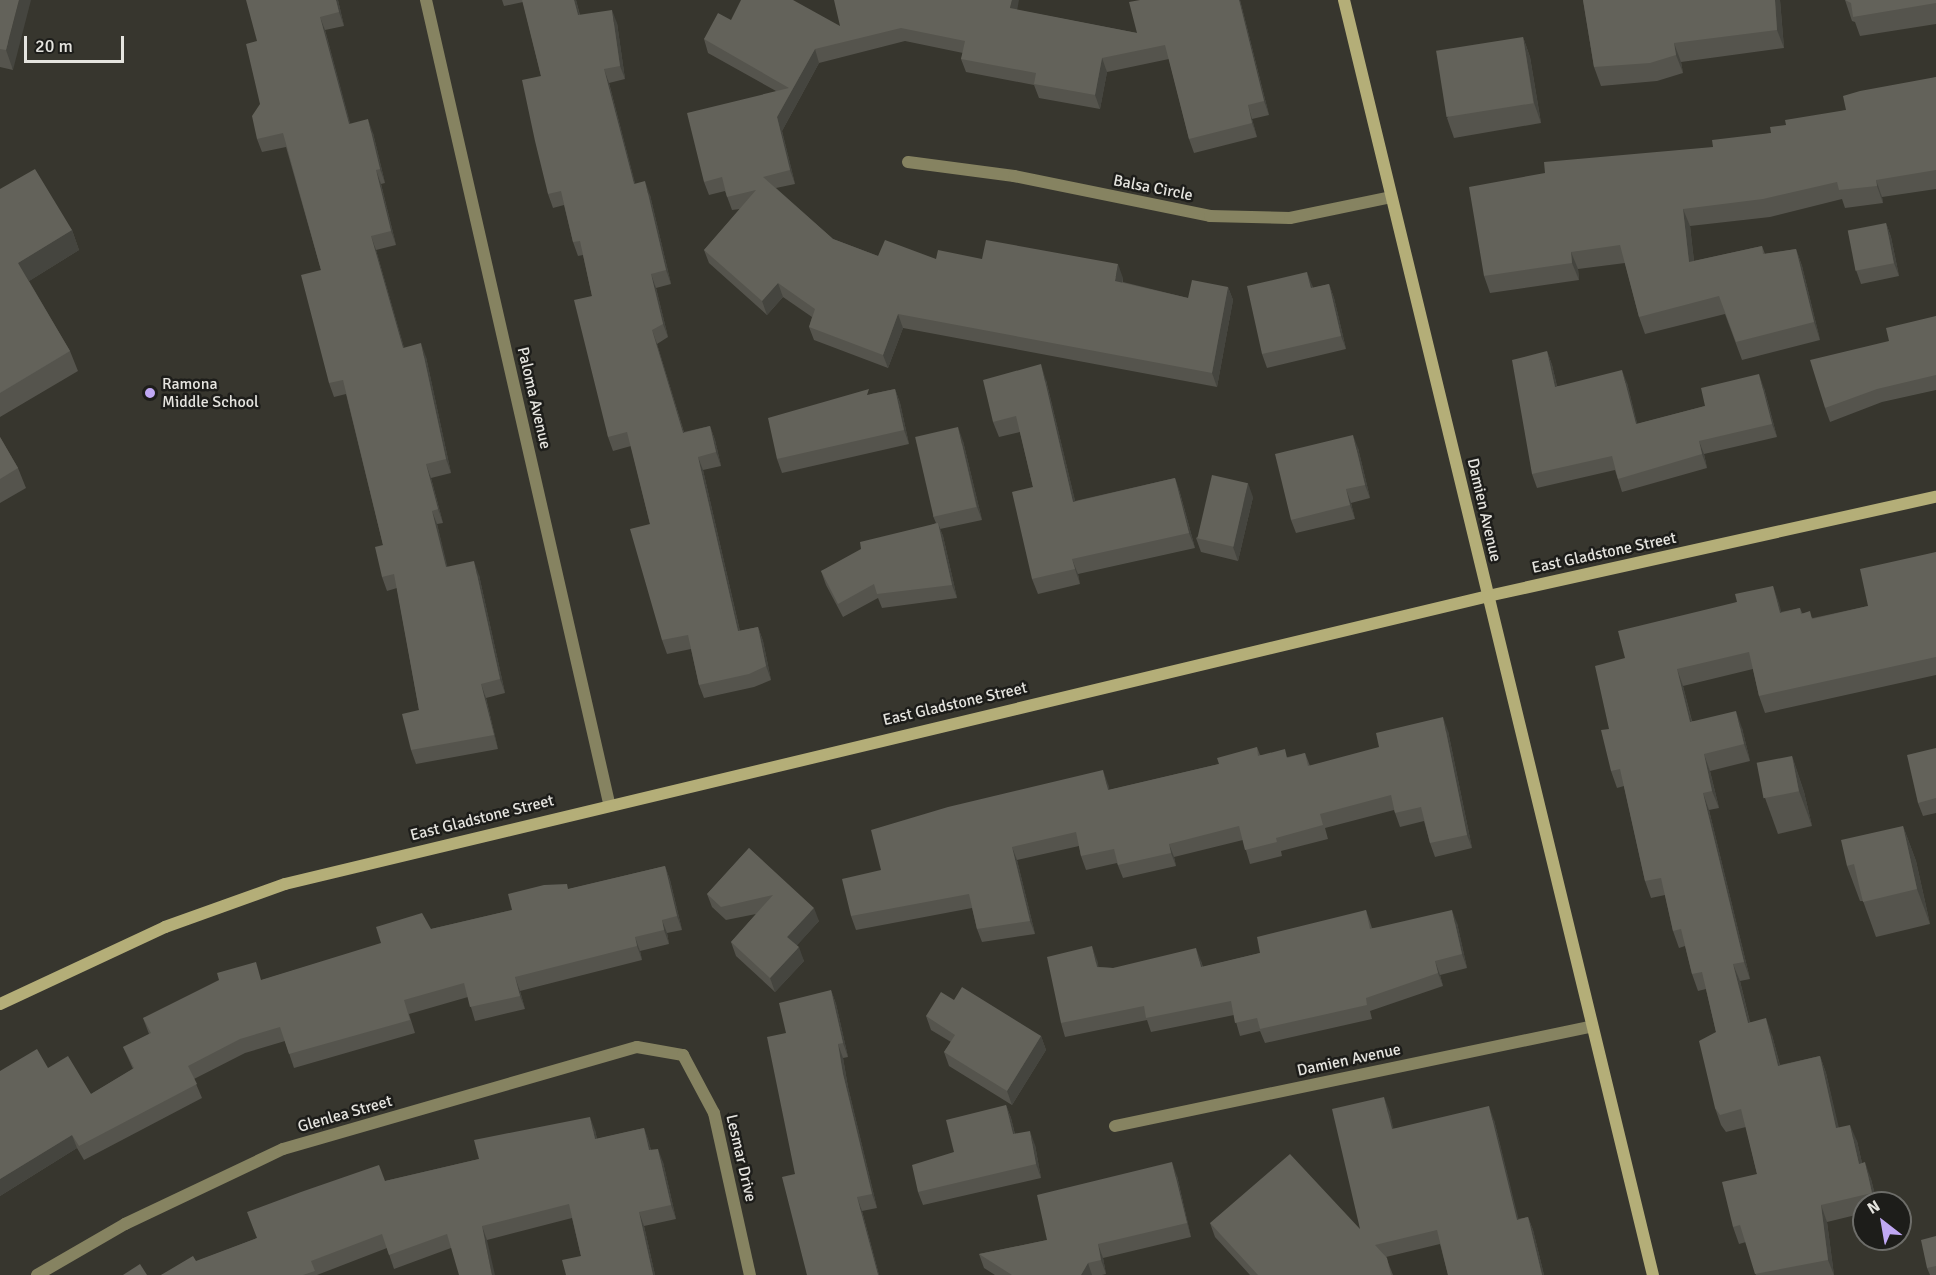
<!DOCTYPE html>
<html>
<head>
<meta charset="utf-8">
<style>
	body { margin:0 }
	#map { position:relative; width:1936px; height:1275px; overflow:hidden; background:#37362e; font-family:Signika,sans-serif }
	div>[style] { position:absolute }
	[style*='--x'] { left:calc(var(--x)*1px); top:calc(var(--y)*1px); width:calc(var(--w)*1px); rotate:calc(var(--a)*1deg) }
	.street>* { height:12px; margin:-6px; padding:0 6px; transform-origin:6px; border-radius:6px; background:#868361 }
	.secondary>* { height:12px; margin:-6px; padding:0 6px; transform-origin:6px; border-radius:6px; background:#b4ae78 }
	.wall>* { inset:0; background:#55544d }
	.shaded-wall>* { inset:0; background:#45453f }
	.building>* { inset:0; background:#63625a; transform-origin:0 0 }
	.dots>* { width:16px; height:16px; translate:-50% -50%; box-sizing:border-box; border:3px solid #1d1d1a; border-radius:50% }
	span { translate:-50% -50%; white-space:nowrap; text-align:center; line-height:1.15; -webkit-text-stroke:5px #1d1d1a; paint-order:stroke }
	.street-label { font-size:16px; color:#e5e4df }
	.poi-label { font-size:16px; color:#e5e4df }
	.left { translate:0 -50%; text-align:left }
	.north { position:absolute; left:1852px; top:1191px; width:60px; height:60px; box-sizing:border-box; background:#1d1d1a; border:2px solid #6d6d69; border-radius:50%; rotate:329deg; font-size:16px; font-weight:700; line-height:24px; text-align:center; color:#e5e4df }
	.north::after { content:''; display:block; margin:auto; width:21px; height:27px; background:#c0a8f4; clip-path:polygon(50% 0,100% 100%,50% 72%,0 100%) }
	.scale { position:absolute; left:24px; top:36px; width:100px; height:27px; box-sizing:border-box; border:3px solid #e5e4df; border-top:0; padding-left:8px; font-size:18px; line-height:21px; white-space:nowrap; color:#e5e4df; -webkit-text-stroke:4px #1d1d1a; paint-order:stroke }
</style>
</head>
<body>
<div id="map">
	<div class="street">
		<div style="--x:426;--y:0;--w:824;--a:77.16"></div>
		<div style="--x:908;--y:162;--w:107;--a:7.5"></div>
		<div style="--x:1014;--y:176;--w:200;--a:11.5"></div>
		<div style="--x:1210;--y:216;--w:80;--a:1.4"></div>
		<div style="--x:1290;--y:218;--w:103;--a:-11.7"></div>
		<div style="--x:1115;--y:1126;--w:485;--a:-11.8"></div>
		<div style="--x:37;--y:1275;--w:102;--a:-30.1"></div>
		<div style="--x:125;--y:1224;--w:175;--a:-25.4"></div>
		<div style="--x:283;--y:1149;--w:368;--a:-16.1"></div>
		<div style="--x:637;--y:1047;--w:47;--a:9.9"></div>
		<div style="--x:683;--y:1055;--w:66;--a:61.9"></div>
		<div style="--x:714;--y:1113;--w:166;--a:77.5"></div>
	</div>
	<div class="secondary">
		<div style="--x:1344;--y:0;--w:1312;--a:76.38"></div>
		<div style="--x:0;--y:1004;--w:182;--a:-25"></div>
		<div style="--x:165;--y:927;--w:127;--a:-19.7"></div>
		<div style="--x:285;--y:884;--w:1237;--a:-13.46"></div>
		<div style="--x:1488;--y:596;--w:459;--a:-12.5"></div>
	</div>
	<div class="wall">
		<div style="clip-path:polygon(0 0,13px 70px,0 67px)"></div>
		<div style="clip-path:polygon(338px 0,344px 26px,325px 30px,350px 124px,373px 133px,385px 183px,381px 184px,396px 245px,376px 250px,404px 348px,426px 357px,451px 473px,431px 478px,443px 523px,437px 524px,447px 567px,479px 575px,505px 693px,486px 698px,498px 749px,416px 764px,411px 750px,419px 710px,397px 588px,387px 591px,382px 577px,383px 545px,346px 394px,334px 397px,329px 383px,321px 270px,286px 147px,262px 152px,257px 139px,260px 104px,257px 41px)"></div>
		<div style="clip-path:polygon(502px 0,576px 0,580px 15px,617px 23px,625px 79px,609px 83px,635px 184px,650px 195px,671px 284px,656px 288px,668px 337px,657px 344px,684px 432px,710px 426px,715px 440px,721px 466px,703px 470px,740px 631px,758px 627px,763px 641px,771px 680px,754px 687px,704px 698px,699px 685px,691px 649px,667px 654px,662px 640px,650px 524px,631px 446px,613px 451px,608px 437px,592px 296px,583px 255px,578px 256px,573px 242px,564px 205px,553px 208px,548px 194px,541px 76px,523px 2px,504px 6px)"></div>
		<div style="clip-path:polygon(1140px 0,1240px 0,1269px 115px,1252px 119px,1257px 137px,1194px 153px,1189px 139px,1169px 59px,1107px 72px,1100px 109px,1039px 98px,1034px 85px,966px 72px,961px 59px,963px 53px,905px 41px,819px 63px,782px 131px,795px 184px,776px 188px,833px 239px,878px 256px,936px 259px,982px 259px,1123px 278px,1123px 282px,1188px 298px,1228px 287px,1233px 300px,1217px 387px,903px 328px,888px 368px,814px 340px,809px 327px,812px 317px,783px 297px,767px 315px,709px 263px,704px 250px,740px 209px,732px 210px,725px 191px,709px 195px,704px 182px,776px 91px,708px 53px,704px 39px,731px 20px,840px 26px,1017px 10px,1137px 33px)"></div>
		<div style="clip-path:polygon(1583px 0,1780px 0,1784px 48px,1681px 62px,1683px 73px,1657px 81px,1601px 86px,1594px 67px)"></div>
		<div style="clip-path:polygon(1845px 0,1936px 0,1936px 24px,1860px 36px,1855px 22px,1852px 21px)"></div>
		<div style="clip-path:polygon(1523px 37px,1530px 57px,1541px 123px,1454px 138px,1447px 118px)"></div>
		<div style="clip-path:polygon(1936px 77px,1936px 189px,1882px 197px,1883px 203px,1845px 208px,1842px 199px,1770px 217px,1690px 226px,1694px 261px,1762px 246px,1765px 254px,1796px 249px,1802px 266px,1820px 340px,1742px 360px,1725px 314px,1645px 334px,1639px 317px,1625px 263px,1578px 269px,1579px 280px,1490px 293px,1484px 276px,1713px 147px,1771px 133px,1786px 125px,1846px 110px)"></div>
		<div style="clip-path:polygon(0 189px,72px 230px,79px 250px,29px 281px,70px 351px,78px 371px,0 417px)"></div>
		<div style="clip-path:polygon(1886px 223px,1891px 237px,1899px 276px,1861px 284px,1856px 270px)"></div>
		<div style="clip-path:polygon(1329px 284px,1334px 298px,1346px 349px,1267px 368px,1262px 354px,1312px 285px,1313px 288px)"></div>
		<div style="clip-path:polygon(1936px 316px,1936px 390px,1882px 402px,1830px 422px,1825px 408px,1889px 341px)"></div>
		<div style="clip-path:polygon(1547px 351px,1552px 365px,1557px 386px,1627px 383px,1637px 424px,1705px 406px,1764px 388px,1777px 437px,1704px 454px,1707px 468px,1622px 492px,1615px 470px,1537px 488px,1532px 474px)"></div>
		<div style="clip-path:polygon(1046px 380px,1075px 501px,1175px 478px,1180px 493px,1195px 548px,1078px 574px,1080px 584px,1038px 594px,1032px 579px,1033px 487px,1020px 432px,999px 437px,993px 422px)"></div>
		<div style="clip-path:polygon(895px 389px,900px 403px,909px 444px,782px 473px,777px 459px,871px 394px)"></div>
		<div style="clip-path:polygon(0 437px,18px 468px,26px 488px,0 503px)"></div>
		<div style="clip-path:polygon(963px 441px,982px 520px,940px 529px,943px 536px,957px 598px,882px 608px,878px 598px,843px 617px,826px 585px,821px 571px,936px 523px,933px 516px)"></div>
		<div style="clip-path:polygon(1358px 448px,1370px 498px,1351px 503px,1355px 519px,1296px 533px,1291px 520px)"></div>
		<div style="clip-path:polygon(1253px 497px,1238px 561px,1201px 552px,1196px 538px)"></div>
		<div style="clip-path:polygon(1936px 552px,1936px 675px,1765px 713px,1759px 696px,1753px 669px,1683px 686px,1692px 721px,1742px 728px,1750px 761px,1710px 771px,1719px 808px,1709px 810px,1750px 979px,1740px 981px,1750px 1022px,1772px 1035px,1780px 1065px,1820px 1056px,1826px 1073px,1838px 1127px,1857px 1141px,1862px 1163px,1871px 1179px,1877px 1203px,1864px 1203px,1864px 1213px,1827px 1222px,1834px 1275px,1756px 1275px,1746px 1242px,1739px 1244px,1733px 1227px,1757px 1174px,1746px 1127px,1726px 1132px,1721px 1125px,1715px 1108px,1716px 1032px,1706px 989px,1698px 991px,1692px 974px,1685px 946px,1679px 948px,1673px 931px,1665px 895px,1651px 898px,1645px 881px,1624px 786px,1617px 788px,1611px 771px,1609px 729px,1625px 658px,1737px 602px,1773px 586px,1781px 612px,1800px 608px,1802px 613px,1813px 618px,1868px 606px)"></div>
		<div style="clip-path:polygon(1448px 731px,1472px 848px,1435px 857px,1430px 843px,1424px 821px,1400px 827px,1394px 810px,1325px 828px,1328px 839px,1281px 851px,1282px 856px,1250px 864px,1243px 840px,1174px 857px,1176px 866px,1123px 878px,1117px 863px,1086px 870px,1081px 856px,1079px 846px,1017px 860px,1035px 934px,982px 942px,977px 929px,972px 908px,856px 930px,851px 916px,881px 870px,1108px 784px,1109px 790px,1219px 764px,1257px 747px,1260px 755px,1288px 757px,1305px 753px,1310px 766px)"></div>
		<div style="clip-path:polygon(1936px 748px,1936px 813px,1923px 816px,1918px 803px)"></div>
		<div style="clip-path:polygon(1792px 756px,1804px 792px,1812px 826px,1778px 834px,1765px 798px)"></div>
		<div style="clip-path:polygon(1903px 826px,1916px 861px,1930px 924px,1876px 937px,1863px 901px,1860px 901px,1847px 866px)"></div>
		<div style="clip-path:polygon(749px 848px,819px 921px,796px 946px,804px 961px,775px 992px,736px 956px,731px 942px,756px 914px,726px 920px,712px 907px,707px 894px)"></div>
		<div style="clip-path:polygon(665px 866px,670px 880px,682px 930px,667px 933px,669px 944px,640px 951px,642px 960px,520px 991px,525px 1009px,475px 1021px,468px 997px,409px 1014px,415px 1033px,294px 1068px,285px 1041px,245px 1053px,194px 1079px,202px 1098px,84px 1160px,77px 1148px,0 1196px,0 1071px,48px 1068px,91px 1094px,133px 1069px,123px 1047px,149px 1034px,143px 1018px,262px 980px,431px 929px,512px 910px,569px 889px)"></div>
		<div style="clip-path:polygon(1366px 910px,1372px 928px,1457px 923px,1467px 968px,1440px 975px,1443px 986px,1370px 1011px,1372px 1019px,1265px 1043px,1260px 1031px,1240px 1036px,1234px 1015px,1151px 1032px,1147px 1020px,1065px 1037px,1061px 1023px,1097px 960px,1098px 967px,1113px 968px,1201px 961px,1203px 967px,1260px 953px)"></div>
		<div style="clip-path:polygon(831px 990px,836px 1004px,848px 1057px,843px 1058px,848px 1087px,877px 1208px,862px 1211px,879px 1275px,807px 1275px,795px 1174px,786px 1033px)"></div>
		<div style="clip-path:polygon(954px 1000px,1041px 1036px,1046px 1050px,1012px 1105px,949px 1066px,944px 1052px,951px 1042px,931px 1030px,926px 1016px)"></div>
		<div style="clip-path:polygon(1006px 1105px,1011px 1118px,1015px 1134px,1035px 1145px,1041px 1178px,923px 1205px,918px 1192px,954px 1152px)"></div>
		<div style="clip-path:polygon(1389px 1110px,1393px 1129px,1494px 1120px,1518px 1219px,1528px 1217px,1533px 1230px,1544px 1275px,1448px 1275px,1440px 1244px,1386px 1257px,1393px 1275px,1250px 1275px,1215px 1237px,1210px 1223px,1360px 1229px)"></div>
		<div style="clip-path:polygon(644px 1128px,651px 1150px,663px 1162px,676px 1219px,644px 1226px,655px 1275px,566px 1275px,581px 1256px,572px 1218px,487px 1240px,451px 1248px,394px 1269px,387px 1248px,317px 1275px,161px 1275px,257px 1238px,385px 1181px,479px 1159px,595px 1130px,597px 1139px)"></div>
		<div style="clip-path:polygon(1177px 1176px,1191px 1237px,1103px 1258px,1106px 1274px,1102px 1275px,995px 1275px,984px 1268px,979px 1254px,1047px 1240px)"></div>
		<div style="clip-path:polygon(1936px 1236px,1936px 1275px,1930px 1275px,1927px 1268px)"></div>
	</div>
	<div class="shaded-wall">
		<div style="clip-path:polygon(19px 0,31px 0,13px 70px,6px 50px)"></div>
		<div style="clip-path:polygon(336px 0,338px 0,344px 26px,339px 12px)"></div>
		<div style="clip-path:polygon(574px 0,576px 0,583px 29px,578px 15px)"></div>
		<div style="clip-path:polygon(1012px 0,1019px 0,1015px 22px,1010px 8px)"></div>
		<div style="clip-path:polygon(1239px 0,1240px 0,1269px 115px,1264px 101px)"></div>
		<div style="clip-path:polygon(1775px 0,1780px 0,1784px 48px,1777px 30px)"></div>
		<div style="clip-path:polygon(612px 10px,617px 23px,625px 79px,620px 66px)"></div>
		<div style="clip-path:polygon(320px 17px,325px 30px,354px 137px,349px 124px)"></div>
		<div style="clip-path:polygon(1523px 37px,1530px 57px,1541px 123px,1534px 103px)"></div>
		<div style="clip-path:polygon(1674px 43px,1681px 62px,1683px 73px,1676px 55px)"></div>
		<div style="clip-path:polygon(815px 49px,819px 63px,782px 131px,795px 184px,790px 170px,777px 117px)"></div>
		<div style="clip-path:polygon(1102px 58px,1107px 72px,1100px 109px,1095px 95px)"></div>
		<div style="clip-path:polygon(604px 69px,609px 83px,639px 198px,634px 184px)"></div>
		<div style="clip-path:polygon(1248px 105px,1252px 119px,1257px 137px,1252px 123px)"></div>
		<div style="clip-path:polygon(368px 119px,373px 133px,385px 183px,380px 169px)"></div>
		<div style="clip-path:polygon(376px 170px,381px 184px,396px 245px,391px 231px)"></div>
		<div style="clip-path:polygon(1876px 180px,1882px 197px,1883px 203px,1877px 186px)"></div>
		<div style="clip-path:polygon(645px 181px,650px 195px,671px 284px,666px 270px)"></div>
		<div style="clip-path:polygon(1683px 209px,1690px 226px,1696px 280px,1689px 262px)"></div>
		<div style="clip-path:polygon(1886px 223px,1891px 237px,1899px 276px,1894px 263px)"></div>
		<div style="clip-path:polygon(72px 230px,79px 250px,26px 283px,18px 263px)"></div>
		<div style="clip-path:polygon(371px 236px,376px 250px,408px 361px,403px 348px)"></div>
		<div style="clip-path:polygon(1796px 249px,1802px 266px,1820px 340px,1814px 322px)"></div>
		<div style="clip-path:polygon(1571px 252px,1578px 269px,1579px 280px,1572px 263px)"></div>
		<div style="clip-path:polygon(1118px 264px,1123px 278px,1120px 294px,1115px 281px)"></div>
		<div style="clip-path:polygon(1307px 272px,1312px 285px,1316px 302px,1311px 288px)"></div>
		<div style="clip-path:polygon(651px 274px,656px 288px,668px 337px,663px 324px)"></div>
		<div style="clip-path:polygon(778px 283px,783px 297px,767px 315px,762px 301px)"></div>
		<div style="clip-path:polygon(1329px 284px,1334px 298px,1346px 349px,1341px 336px)"></div>
		<div style="clip-path:polygon(1228px 287px,1233px 300px,1217px 387px,1212px 373px)"></div>
		<div style="clip-path:polygon(898px 314px,903px 328px,888px 368px,883px 355px)"></div>
		<div style="clip-path:polygon(652px 330px,657px 344px,688px 446px,683px 433px)"></div>
		<div style="clip-path:polygon(421px 343px,426px 357px,451px 473px,446px 459px)"></div>
		<div style="clip-path:polygon(1547px 351px,1552px 365px,1560px 400px,1555px 387px)"></div>
		<div style="clip-path:polygon(1041px 364px,1046px 380px,1079px 517px,1073px 502px)"></div>
		<div style="clip-path:polygon(1622px 370px,1627px 383px,1641px 438px,1636px 424px)"></div>
		<div style="clip-path:polygon(1759px 374px,1764px 388px,1777px 437px,1772px 424px)"></div>
		<div style="clip-path:polygon(895px 389px,900px 403px,909px 444px,904px 430px)"></div>
		<div style="clip-path:polygon(710px 426px,715px 440px,721px 466px,716px 452px)"></div>
		<div style="clip-path:polygon(958px 427px,963px 441px,982px 520px,977px 507px)"></div>
		<div style="clip-path:polygon(1353px 435px,1358px 448px,1370px 498px,1365px 485px)"></div>
		<div style="clip-path:polygon(1699px 441px,1704px 454px,1707px 468px,1702px 454px)"></div>
		<div style="clip-path:polygon(698px 457px,703px 470px,743px 645px,738px 631px)"></div>
		<div style="clip-path:polygon(426px 464px,431px 478px,443px 523px,438px 509px)"></div>
		<div style="clip-path:polygon(1175px 478px,1180px 493px,1195px 548px,1189px 533px)"></div>
		<div style="clip-path:polygon(1248px 483px,1253px 497px,1238px 561px,1233px 547px)"></div>
		<div style="clip-path:polygon(1346px 489px,1351px 503px,1355px 519px,1350px 505px)"></div>
		<div style="clip-path:polygon(432px 511px,437px 524px,451px 581px,446px 567px)"></div>
		<div style="clip-path:polygon(938px 523px,943px 536px,957px 598px,952px 585px)"></div>
		<div style="clip-path:polygon(1072px 559px,1078px 574px,1080px 584px,1075px 569px)"></div>
		<div style="clip-path:polygon(474px 561px,479px 575px,505px 693px,500px 679px)"></div>
		<div style="clip-path:polygon(1773px 586px,1779px 603px,1786px 630px,1780px 613px)"></div>
		<div style="clip-path:polygon(758px 627px,763px 641px,771px 680px,766px 666px)"></div>
		<div style="clip-path:polygon(1677px 669px,1683px 686px,1696px 739px,1690px 722px)"></div>
		<div style="clip-path:polygon(481px 684px,486px 698px,498px 749px,494px 735px)"></div>
		<div style="clip-path:polygon(1736px 711px,1742px 728px,1750px 761px,1744px 744px)"></div>
		<div style="clip-path:polygon(1443px 717px,1448px 731px,1472px 848px,1467px 835px)"></div>
		<div style="clip-path:polygon(1704px 754px,1710px 771px,1719px 808px,1712px 791px)"></div>
		<div style="clip-path:polygon(1792px 756px,1804px 792px,1812px 826px,1799px 791px)"></div>
		<div style="clip-path:polygon(1103px 770px,1108px 784px,1113px 804px,1108px 790px)"></div>
		<div style="clip-path:polygon(1703px 793px,1709px 810px,1750px 979px,1744px 962px)"></div>
		<div style="clip-path:polygon(1903px 826px,1916px 861px,1930px 924px,1917px 889px)"></div>
		<div style="clip-path:polygon(1169px 844px,1174px 857px,1176px 866px,1171px 853px)"></div>
		<div style="clip-path:polygon(1012px 847px,1017px 860px,1035px 934px,1030px 921px)"></div>
		<div style="clip-path:polygon(665px 866px,670px 880px,682px 930px,677px 916px)"></div>
		<div style="clip-path:polygon(814px 908px,819px 921px,792px 951px,787px 937px)"></div>
		<div style="clip-path:polygon(1452px 910px,1457px 923px,1467px 968px,1462px 954px)"></div>
		<div style="clip-path:polygon(662px 920px,667px 933px,669px 944px,664px 930px)"></div>
		<div style="clip-path:polygon(635px 937px,640px 951px,642px 960px,637px 946px)"></div>
		<div style="clip-path:polygon(1092px 946px,1097px 960px,1102px 981px,1097px 967px)"></div>
		<div style="clip-path:polygon(799px 947px,804px 961px,775px 992px,770px 978px)"></div>
		<div style="clip-path:polygon(1196px 948px,1201px 961px,1206px 981px,1201px 967px)"></div>
		<div style="clip-path:polygon(1435px 961px,1440px 975px,1443px 986px,1438px 973px)"></div>
		<div style="clip-path:polygon(1733px 964px,1740px 981px,1754px 1040px,1748px 1023px)"></div>
		<div style="clip-path:polygon(515px 977px,520px 991px,525px 1009px,520px 996px)"></div>
		<div style="clip-path:polygon(831px 990px,836px 1004px,848px 1057px,843px 1043px)"></div>
		<div style="clip-path:polygon(1766px 1018px,1772px 1035px,1784px 1082px,1778px 1066px)"></div>
		<div style="clip-path:polygon(1041px 1036px,1046px 1050px,1012px 1105px,1007px 1091px)"></div>
		<div style="clip-path:polygon(838px 1044px,843px 1058px,848px 1087px,877px 1208px,872px 1194px,843px 1074px)"></div>
		<div style="clip-path:polygon(1820px 1056px,1826px 1073px,1843px 1145px,1836px 1128px)"></div>
		<div style="clip-path:polygon(1384px 1097px,1389px 1110px,1397px 1143px,1392px 1129px)"></div>
		<div style="clip-path:polygon(1006px 1105px,1011px 1118px,1018px 1148px,1013px 1134px)"></div>
		<div style="clip-path:polygon(1489px 1106px,1494px 1120px,1522px 1233px,1517px 1220px)"></div>
		<div style="clip-path:polygon(590px 1117px,595px 1130px,600px 1153px,595px 1139px)"></div>
		<div style="clip-path:polygon(1850px 1125px,1857px 1141px,1866px 1181px,1859px 1164px)"></div>
		<div style="clip-path:polygon(644px 1128px,649px 1142px,654px 1164px,649px 1150px)"></div>
		<div style="clip-path:polygon(1030px 1131px,1035px 1145px,1041px 1178px,1036px 1164px)"></div>
		<div style="clip-path:polygon(72px 1135px,77px 1148px,0 1196px,0 1179px)"></div>
		<div style="clip-path:polygon(658px 1149px,663px 1162px,676px 1219px,671px 1205px)"></div>
		<div style="clip-path:polygon(1172px 1162px,1177px 1176px,1191px 1237px,1187px 1223px)"></div>
		<div style="clip-path:polygon(1865px 1162px,1871px 1179px,1877px 1203px,1872px 1193px)"></div>
		<div style="clip-path:polygon(857px 1197px,862px 1211px,879px 1275px,878px 1275px)"></div>
		<div style="clip-path:polygon(1821px 1205px,1827px 1222px,1834px 1275px,1828px 1260px)"></div>
		<div style="clip-path:polygon(639px 1212px,644px 1226px,655px 1275px,653px 1275px)"></div>
		<div style="clip-path:polygon(1528px 1217px,1533px 1230px,1544px 1275px,1542px 1275px)"></div>
		<div style="clip-path:polygon(482px 1226px,487px 1240px,495px 1275px,492px 1275px)"></div>
		<div style="clip-path:polygon(1098px 1244px,1103px 1258px,1106px 1274px,1101px 1260px)"></div>
		<div style="clip-path:polygon(1088px 1263px,1092px 1275px,1081px 1275px)"></div>
	</div>
	<div class="building">
		<div style="clip-path:polygon(0 0,19px 0,6px 50px,0 49px)"></div>
		<div style="clip-path:polygon(246px 0,336px 0,339px 12px,320px 17px,349px 124px,368px 119px,380px 169px,376px 170px,391px 231px,371px 236px,403px 348px,421px 343px,446px 459px,426px 464px,438px 509px,432px 511px,446px 567px,474px 561px,500px 679px,481px 684px,494px 735px,411px 750px,402px 714px,419px 710px,394px 574px,382px 577px,375px 547px,383px 545px,343px 380px,329px 383px,301px 275px,321px 270px,283px 133px,257px 139px,252px 116px,260px 104px,246px 44px,257px 41px)"></div>
		<div style="clip-path:polygon(522px 0,574px 0,578px 15px,612px 10px,620px 66px,604px 69px,634px 184px,645px 181px,666px 270px,651px 274px,663px 324px,652px 330px,683px 433px,710px 426px,716px 452px,698px 457px,738px 631px,758px 627px,766px 666px,749px 674px,699px 685px,688px 635px,662px 640px,630px 529px,650px 524px,627px 432px,608px 437px,574px 300px,592px 296px,580px 241px,573px 242px,561px 191px,548px 194px,535px 141px,522px 80px,541px 76px)"></div>
		<div style="clip-path:polygon(741px 0,793px 0,840px 26px,834px 0,1012px 0,1010px 8px,1137px 33px,1129px 2px,1140px 0,1239px 0,1264px 101px,1248px 105px,1252px 123px,1189px 139px,1165px 45px,1102px 58px,1095px 95px,1034px 84px,1036px 73px,961px 59px,965px 41px,901px 28px,815px 49px,777px 117px,790px 170px,763px 177px,833px 239px,878px 256px,885px 240px,936px 259px,938px 250px,982px 259px,986px 240px,1118px 264px,1115px 281px,1188px 298px,1192px 280px,1228px 287px,1212px 373px,898px 314px,883px 355px,809px 327px,815px 309px,778px 283px,762px 301px,704px 250px,756px 190px,727px 197px,722px 177px,704px 182px,687px 113px,789px 88px,704px 39px,718px 13px,731px 20px)"></div>
		<div style="clip-path:polygon(1583px 0,1775px 0,1777px 30px,1674px 43px,1676px 55px,1650px 63px,1594px 67px)"></div>
		<div style="clip-path:polygon(1845px 0,1936px 0,1936px 3px,1853px 17px,1851px 3px)"></div>
		<div style="left:1523px;top:37px;width:67px;height:88px;rotate:81deg"></div>
		<div style="clip-path:polygon(1936px 77px,1936px 170px,1876px 180px,1877px 186px,1839px 190px,1837px 182px,1763px 199px,1683px 209px,1689px 262px,1762px 246px,1763px 254px,1796px 249px,1814px 322px,1736px 342px,1719px 296px,1639px 317px,1620px 245px,1571px 252px,1572px 263px,1484px 276px,1469px 187px,1545px 173px,1544px 162px,1713px 147px,1712px 140px,1771px 133px,1770px 127px,1786px 125px,1785px 120px,1846px 110px,1843px 96px,1860px 91px)"></div>
		<div style="clip-path:polygon(35px 169px,72px 230px,18px 263px,70px 351px,0 393px,0 189px)"></div>
		<div style="left:1886px;top:223px;width:41px;height:39px;rotate:79deg"></div>
		<div style="clip-path:polygon(1307px 272px,1311px 288px,1329px 284px,1341px 336px,1262px 354px,1247px 286px)"></div>
		<div style="clip-path:polygon(1936px 316px,1936px 375px,1877px 389px,1825px 408px,1810px 360px,1889px 341px,1886px 328px)"></div>
		<div style="clip-path:polygon(1547px 351px,1555px 387px,1622px 370px,1636px 424px,1705px 406px,1701px 388px,1759px 374px,1772px 424px,1699px 441px,1702px 454px,1618px 479px,1612px 456px,1532px 474px,1512px 360px)"></div>
		<div style="clip-path:polygon(1041px 364px,1073px 502px,1175px 478px,1189px 533px,1072px 559px,1075px 569px,1032px 579px,1012px 492px,1033px 487px,1016px 416px,993px 422px,983px 380px)"></div>
		<div style="clip-path:polygon(869px 389px,867px 395px,895px 389px,904px 430px,777px 459px,768px 418px)"></div>
		<div style="left:958px;top:427px;width:82px;height:44px;rotate:77deg"></div>
		<div style="clip-path:polygon(1353px 435px,1365px 485px,1346px 489px,1350px 505px,1291px 520px,1275px 454px)"></div>
		<div style="clip-path:polygon(0 437px,18px 468px,0 479px)"></div>
		<div style="left:1212px;top:475px;width:37px;height:65px;rotate:13deg"></div>
		<div style="clip-path:polygon(938px 523px,952px 585px,877px 594px,874px 584px,838px 604px,821px 571px,861px 549px,860px 542px)"></div>
		<div style="clip-path:polygon(1936px 552px,1936px 657px,1759px 696px,1749px 652px,1677px 669px,1690px 722px,1736px 711px,1744px 744px,1704px 754px,1712px 791px,1703px 793px,1744px 962px,1733px 964px,1748px 1023px,1766px 1018px,1778px 1066px,1820px 1056px,1836px 1128px,1850px 1125px,1859px 1164px,1865px 1162px,1872px 1193px,1821px 1205px,1828px 1260px,1755px 1274px,1740px 1225px,1733px 1227px,1722px 1182px,1757px 1174px,1741px 1109px,1720px 1115px,1715px 1108px,1699px 1041px,1716px 1032px,1702px 972px,1692px 974px,1681px 929px,1673px 931px,1661px 878px,1645px 881px,1620px 769px,1611px 771px,1601px 730px,1609px 729px,1595px 666px,1625px 658px,1618px 631px,1737px 602px,1735px 594px,1773px 586px,1780px 613px,1800px 608px,1801px 614px,1810px 611px,1812px 619px,1868px 606px,1860px 569px)"></div>
		<div style="clip-path:polygon(1443px 717px,1467px 835px,1430px 843px,1421px 807px,1395px 813px,1391px 795px,1320px 814px,1323px 825px,1276px 838px,1277px 842px,1245px 850px,1239px 826px,1169px 844px,1171px 853px,1118px 865px,1114px 849px,1081px 856px,1076px 832px,1012px 847px,1030px 921px,977px 929px,969px 894px,851px 916px,842px 879px,881px 870px,871px 830px,948px 807px,1103px 770px,1108px 790px,1219px 764px,1217px 758px,1257px 747px,1258px 756px,1285px 749px,1287px 758px,1305px 753px,1308px 766px,1379px 747px,1376px 733px)"></div>
		<div style="clip-path:polygon(1936px 748px,1936px 798px,1918px 803px,1907px 755px)"></div>
		<div style="left:1792px;top:756px;width:36px;height:36px;rotate:79deg"></div>
		<div style="clip-path:polygon(1903px 826px,1917px 889px,1863px 902px,1854px 864px,1847px 866px,1841px 840px)"></div>
		<div style="clip-path:polygon(749px 848px,814px 908px,787px 937px,799px 947px,770px 978px,731px 942px,773px 895px,721px 907px,707px 894px)"></div>
		<div style="clip-path:polygon(665px 866px,677px 916px,662px 920px,664px 930px,635px 937px,637px 946px,515px 977px,520px 996px,470px 1007px,464px 983px,404px 1000px,410px 1020px,289px 1054px,280px 1027px,240px 1039px,188px 1066px,197px 1084px,79px 1146px,72px 1135px,0 1179px,0 1071px,37px 1049px,48px 1068px,68px 1056px,91px 1094px,134px 1068px,123px 1047px,151px 1033px,143px 1018px,219px 980px,217px 973px,256px 962px,261px 980px,381px 943px,376px 927px,422px 913px,431px 929px,512px 910px,508px 894px,544px 885px,567px 884px,568px 889px)"></div>
		<div style="clip-path:polygon(1366px 910px,1370px 929px,1452px 910px,1462px 954px,1435px 961px,1438px 973px,1366px 998px,1367px 1005px,1260px 1029px,1257px 1018px,1235px 1023px,1231px 1001px,1146px 1018px,1144px 1006px,1061px 1023px,1047px 957px,1092px 946px,1097px 967px,1113px 968px,1196px 948px,1201px 967px,1260px 953px,1257px 937px)"></div>
		<div style="clip-path:polygon(962px 987px,1041px 1036px,1007px 1091px,944px 1052px,955px 1035px,926px 1016px,941px 992px,954px 1000px)"></div>
		<div style="clip-path:polygon(831px 990px,843px 1043px,838px 1044px,843px 1074px,872px 1194px,857px 1197px,878px 1275px,807px 1275px,782px 1177px,795px 1174px,767px 1037px,786px 1033px,779px 1003px)"></div>
		<div style="clip-path:polygon(1384px 1097px,1392px 1129px,1489px 1106px,1517px 1220px,1528px 1217px,1542px 1275px,1448px 1275px,1437px 1230px,1375px 1245px,1387px 1258px,1391px 1275px,1258px 1275px,1210px 1223px,1290px 1154px,1360px 1229px,1332px 1109px)"></div>
		<div style="clip-path:polygon(1006px 1105px,1013px 1134px,1030px 1131px,1036px 1164px,918px 1192px,912px 1165px,954px 1152px,946px 1120px)"></div>
		<div style="clip-path:polygon(590px 1117px,595px 1139px,644px 1128px,649px 1150px,658px 1149px,671px 1205px,639px 1212px,653px 1275px,566px 1275px,562px 1260px,581px 1256px,569px 1204px,482px 1226px,492px 1275px,459px 1275px,447px 1234px,389px 1255px,382px 1234px,311px 1261px,315px 1271px,303px 1275px,161px 1275px,193px 1256px,196px 1261px,257px 1238px,247px 1212px,301px 1192px,379px 1165px,385px 1181px,479px 1159px,474px 1140px)"></div>
		<div style="clip-path:polygon(1172px 1162px,1187px 1223px,1098px 1244px,1101px 1260px,1088px 1263px,1081px 1275px,1012px 1275px,979px 1254px,1047px 1240px,1037px 1195px)"></div>
		<div style="clip-path:polygon(1936px 1236px,1936px 1266px,1927px 1268px,1921px 1240px)"></div>
		<div style="clip-path:polygon(140px 1264px,147px 1275px,123px 1275px)"></div>
	</div>
	<div class="dots">
		<div style="left:150px;top:393px;background:#c0a8f4"></div>
	</div>
	<div class="street-label">
		<span style="left:1153px;top:188px;rotate:11deg">Balsa Circle</span>
		<span style="left:534px;top:398px;rotate:77deg">Paloma Avenue</span>
		<span style="left:1484px;top:510px;rotate:77deg">Damien Avenue</span>
		<span style="left:1604px;top:553px;rotate:-12deg">East Gladstone Street</span>
		<span style="left:955px;top:704px;rotate:-13deg">East Gladstone Street</span>
		<span style="left:482px;top:818px;rotate:-14deg">East Gladstone Street</span>
		<span style="left:1349px;top:1060px;rotate:-12deg">Damien Avenue</span>
		<span style="left:345px;top:1114px;rotate:-16deg">Glenlea Street</span>
		<span style="left:741px;top:1158px;rotate:77deg">Lesmar Drive</span>
	</div>
	<div class="poi-label">
		<span class="left" style="left:162px;top:393px">Ramona<br>Middle School</span>
	</div>
	<div class="north">N</div>
	<div class="scale">20 m</div>
</div>
</body>
</html>
